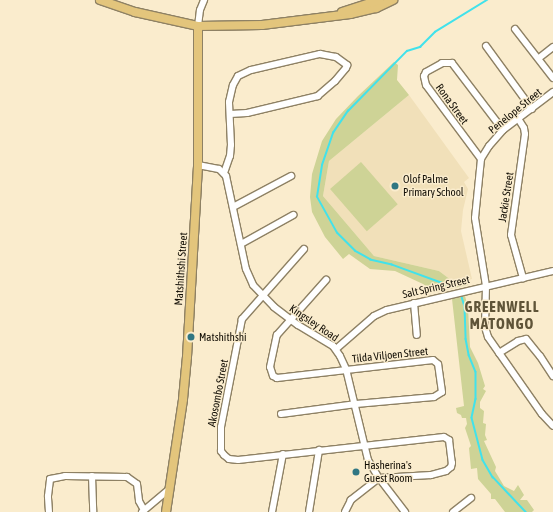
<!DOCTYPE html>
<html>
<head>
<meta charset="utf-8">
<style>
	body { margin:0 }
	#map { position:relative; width:553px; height:512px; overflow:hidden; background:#faeccd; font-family:"Asap Condensed",sans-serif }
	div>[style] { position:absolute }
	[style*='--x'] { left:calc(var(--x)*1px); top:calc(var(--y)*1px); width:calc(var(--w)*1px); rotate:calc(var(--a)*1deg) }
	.built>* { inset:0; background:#f1e0b9 }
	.green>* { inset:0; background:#ced396; transform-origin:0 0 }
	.stream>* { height:1.5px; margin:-0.75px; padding:0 0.75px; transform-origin:0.75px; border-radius:0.75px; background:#41e2eb }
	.roads { filter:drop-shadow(1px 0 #8e8164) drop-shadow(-1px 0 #8e8164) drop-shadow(0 1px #8e8164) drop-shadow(0 -1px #8e8164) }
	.minor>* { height:6px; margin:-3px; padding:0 3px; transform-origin:3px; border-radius:3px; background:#fff }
	.major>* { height:8px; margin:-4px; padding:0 4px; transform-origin:4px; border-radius:4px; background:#e3c57c }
	.dots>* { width:11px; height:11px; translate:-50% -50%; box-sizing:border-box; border:2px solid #faeccd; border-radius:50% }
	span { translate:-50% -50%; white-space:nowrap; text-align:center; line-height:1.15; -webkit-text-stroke:3px #faeccd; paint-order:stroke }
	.street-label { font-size:11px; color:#110d04 }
	.poi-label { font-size:11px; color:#110d04 }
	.left { translate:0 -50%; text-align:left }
	.district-label { font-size:15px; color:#5f5438; font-weight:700; letter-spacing:1px }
</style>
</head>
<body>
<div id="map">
	<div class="built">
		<div style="clip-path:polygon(409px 95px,469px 178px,464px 182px,468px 189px,463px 210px,461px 231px,472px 279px,455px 283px,439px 271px,374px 256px,323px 196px,329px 161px)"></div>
	</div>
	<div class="green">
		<div style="clip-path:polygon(394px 62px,398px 65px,397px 80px,409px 95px,329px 161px,323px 196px,374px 256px,439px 271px,455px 283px,466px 280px,468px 285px,435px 292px,423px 284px,395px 271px,370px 269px,349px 254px,343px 259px,325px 237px,312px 212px,310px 197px,312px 174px,322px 141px,336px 119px,358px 96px)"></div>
		<div style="left:361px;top:162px;width:56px;height:41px;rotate:49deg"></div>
		<div style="clip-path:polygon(465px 296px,468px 307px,470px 347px,478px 363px,485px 386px,483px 389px,486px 391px,480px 402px,480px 408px,484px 411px,483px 423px,486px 424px,485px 435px,487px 440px,484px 441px,496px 467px,495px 471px,504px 486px,514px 491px,518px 485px,524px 495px,520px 500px,527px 500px,534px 510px,532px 512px,505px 512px,495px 499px,491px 499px,491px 494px,478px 479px,477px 468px,471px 469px,469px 448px,471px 446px,465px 428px,467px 424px,466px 418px,462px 418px,461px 415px,457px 413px,456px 408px,464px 406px,452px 299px)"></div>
	</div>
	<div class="stream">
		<div style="--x:452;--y:287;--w:64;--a:-159.9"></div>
		<div style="--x:392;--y:265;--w:22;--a:-167"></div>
		<div style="--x:371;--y:260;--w:18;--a:-151"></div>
		<div style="--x:355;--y:251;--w:25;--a:-135"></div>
		<div style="--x:337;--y:233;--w:41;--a:-119.1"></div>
		<div style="--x:317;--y:197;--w:32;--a:-81"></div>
		<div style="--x:322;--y:165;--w:34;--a:-71"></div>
		<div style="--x:333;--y:133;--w:27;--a:-56"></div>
		<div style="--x:348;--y:111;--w:84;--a:-45.5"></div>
		<div style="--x:407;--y:51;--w:14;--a:-17"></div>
		<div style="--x:420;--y:47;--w:21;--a:-45"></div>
		<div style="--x:435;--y:32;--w:61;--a:-31.6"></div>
		<div style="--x:462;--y:297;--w:10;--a:73"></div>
		<div style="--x:465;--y:307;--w:32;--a:88"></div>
		<div style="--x:466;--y:339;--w:16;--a:79"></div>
		<div style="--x:469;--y:355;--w:18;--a:68"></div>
		<div style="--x:476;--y:372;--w:27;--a:90"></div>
		<div style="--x:476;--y:399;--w:19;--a:102"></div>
		<div style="--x:472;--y:418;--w:43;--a:75.3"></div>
		<div style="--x:483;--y:460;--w:20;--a:60"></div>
		<div style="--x:493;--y:477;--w:48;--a:46.7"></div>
	</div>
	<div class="roads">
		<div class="minor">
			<div style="--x:198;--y:26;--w:16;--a:-83"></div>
			<div style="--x:200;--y:10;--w:11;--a:-68"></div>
			<div style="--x:515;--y:29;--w:62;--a:52.2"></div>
			<div style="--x:486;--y:46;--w:78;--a:53.9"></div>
			<div style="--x:539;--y:58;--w:18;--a:-38"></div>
			<div style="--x:553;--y:92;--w:63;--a:142.8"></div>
			<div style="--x:503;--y:130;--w:21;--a:131"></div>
			<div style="--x:489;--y:146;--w:15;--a:122"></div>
			<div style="--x:481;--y:159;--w:59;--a:95.8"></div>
			<div style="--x:475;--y:218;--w:69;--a:80.8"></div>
			<div style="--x:486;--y:286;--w:41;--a:91.4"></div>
			<div style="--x:485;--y:327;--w:10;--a:73"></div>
			<div style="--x:488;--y:337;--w:94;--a:55"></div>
			<div style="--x:542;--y:414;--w:16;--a:47"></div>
			<div style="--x:519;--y:120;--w:9;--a:58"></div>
			<div style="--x:524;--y:128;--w:6;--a:81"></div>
			<div style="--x:525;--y:134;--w:102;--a:97.9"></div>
			<div style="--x:511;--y:235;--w:45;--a:74.4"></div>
			<div style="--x:481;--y:159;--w:92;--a:-126.6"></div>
			<div style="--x:426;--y:85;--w:9;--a:-103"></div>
			<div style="--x:424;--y:76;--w:4;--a:-63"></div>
			<div style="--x:426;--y:72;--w:18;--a:-29"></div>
			<div style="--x:442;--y:63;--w:10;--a:0"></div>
			<div style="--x:452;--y:63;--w:84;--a:52.7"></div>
			<div style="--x:198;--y:165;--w:21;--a:11"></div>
			<div style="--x:219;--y:169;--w:10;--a:45"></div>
			<div style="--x:226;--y:176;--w:95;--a:77.9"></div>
			<div style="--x:246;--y:269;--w:17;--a:66"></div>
			<div style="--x:253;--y:285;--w:30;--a:46"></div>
			<div style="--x:274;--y:307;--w:30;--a:37"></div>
			<div style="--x:298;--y:325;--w:41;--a:31"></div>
			<div style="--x:333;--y:346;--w:12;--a:55"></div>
			<div style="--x:340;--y:356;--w:14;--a:65"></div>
			<div style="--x:346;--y:369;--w:94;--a:76.4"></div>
			<div style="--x:368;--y:460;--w:21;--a:59"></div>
			<div style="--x:379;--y:478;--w:43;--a:52.6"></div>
			<div style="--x:224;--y:173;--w:18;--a:-71"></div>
			<div style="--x:230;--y:156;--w:11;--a:-85"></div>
			<div style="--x:231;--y:145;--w:43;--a:-92.7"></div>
			<div style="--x:229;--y:102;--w:17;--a:-77"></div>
			<div style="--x:233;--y:85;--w:10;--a:-61"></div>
			<div style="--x:238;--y:76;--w:14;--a:-25"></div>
			<div style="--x:251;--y:70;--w:71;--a:-13.1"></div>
			<div style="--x:320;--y:54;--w:16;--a:11"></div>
			<div style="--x:336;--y:57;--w:14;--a:36"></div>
			<div style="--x:347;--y:65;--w:3;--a:108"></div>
			<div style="--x:346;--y:68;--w:17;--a:130"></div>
			<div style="--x:335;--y:81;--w:23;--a:139"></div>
			<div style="--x:318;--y:96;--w:73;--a:166.5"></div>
			<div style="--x:247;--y:113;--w:17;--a:177"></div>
			<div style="--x:233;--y:207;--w:66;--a:-28.1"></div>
			<div style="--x:241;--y:244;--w:60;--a:-29.1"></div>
			<div style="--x:304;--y:249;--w:94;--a:131.5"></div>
			<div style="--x:242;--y:319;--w:110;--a:101"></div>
			<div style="--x:221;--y:427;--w:24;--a:90"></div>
			<div style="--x:221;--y:451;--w:5;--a:53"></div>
			<div style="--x:224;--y:455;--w:6;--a:39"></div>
			<div style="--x:229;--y:459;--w:9;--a:6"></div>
			<div style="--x:238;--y:460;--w:207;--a:-6.4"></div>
			<div style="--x:444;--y:437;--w:6;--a:31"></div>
			<div style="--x:449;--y:440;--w:23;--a:83"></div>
			<div style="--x:452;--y:463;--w:4;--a:104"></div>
			<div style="--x:451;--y:467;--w:6;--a:141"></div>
			<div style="--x:446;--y:471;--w:16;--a:165"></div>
			<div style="--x:431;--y:475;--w:52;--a:176.7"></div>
			<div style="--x:379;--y:478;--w:36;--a:142"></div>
			<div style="--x:351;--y:500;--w:13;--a:117"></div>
			<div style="--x:414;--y:303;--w:32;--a:85"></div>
			<div style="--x:336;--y:349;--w:50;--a:-41"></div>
			<div style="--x:374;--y:316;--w:14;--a:-25"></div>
			<div style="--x:387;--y:310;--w:171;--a:-13.2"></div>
			<div style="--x:499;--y:353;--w:22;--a:-32"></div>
			<div style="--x:518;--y:341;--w:8;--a:-14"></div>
			<div style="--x:526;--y:339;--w:22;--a:51"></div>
			<div style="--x:540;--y:356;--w:24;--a:57"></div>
			<div style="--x:281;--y:414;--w:76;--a:-7.6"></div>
			<div style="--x:356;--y:404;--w:78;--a:-5.1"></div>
			<div style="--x:434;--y:397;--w:9;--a:-32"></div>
			<div style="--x:442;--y:392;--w:28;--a:-98"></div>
			<div style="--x:438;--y:364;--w:6;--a:-141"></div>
			<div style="--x:433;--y:360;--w:157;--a:173.4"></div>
			<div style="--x:277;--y:378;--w:4;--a:-153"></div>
			<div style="--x:273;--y:376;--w:9;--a:-108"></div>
			<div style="--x:270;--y:367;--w:33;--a:-78"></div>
			<div style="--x:277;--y:335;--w:74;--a:-48.3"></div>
			<div style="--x:92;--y:476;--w:36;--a:88"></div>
			<div style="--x:49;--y:512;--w:16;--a:-94"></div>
			<div style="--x:48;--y:496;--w:17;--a:-83"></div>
			<div style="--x:50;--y:479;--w:15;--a:-11"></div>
			<div style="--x:65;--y:476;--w:62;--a:0.9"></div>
			<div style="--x:127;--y:477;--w:12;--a:35"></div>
			<div style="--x:137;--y:484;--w:17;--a:83"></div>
			<div style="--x:139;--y:501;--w:10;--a:61"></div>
			<div style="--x:142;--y:512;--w:35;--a:-40"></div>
			<div style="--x:272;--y:512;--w:59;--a:-79.3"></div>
			<div style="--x:309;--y:512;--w:63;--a:-80.8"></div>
			<div style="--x:453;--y:512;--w:23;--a:-38"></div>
		</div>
		<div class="major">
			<div style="--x:100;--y:0;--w:37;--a:19"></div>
			<div style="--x:135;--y:12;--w:65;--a:12.5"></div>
			<div style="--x:198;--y:26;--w:64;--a:-0.9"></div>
			<div style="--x:262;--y:25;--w:89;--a:-7.1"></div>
			<div style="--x:350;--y:14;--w:27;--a:-13"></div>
			<div style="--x:376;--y:8;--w:19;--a:-25"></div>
			<div style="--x:342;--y:12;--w:39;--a:-18"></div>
			<div style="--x:166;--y:512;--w:114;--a:-81.4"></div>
			<div style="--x:183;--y:399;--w:42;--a:-84.6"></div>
			<div style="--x:187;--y:357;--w:192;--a:-86.7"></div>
			<div style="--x:198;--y:165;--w:139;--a:-90"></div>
		</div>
	</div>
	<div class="dots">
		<div style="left:395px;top:186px;background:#307783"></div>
		<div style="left:191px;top:337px;background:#307783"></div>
		<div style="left:356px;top:472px;background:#307783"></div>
	</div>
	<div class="street-label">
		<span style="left:452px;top:104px;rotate:54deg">Rona Street</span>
		<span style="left:515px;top:111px;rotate:-39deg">Penelope Street</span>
		<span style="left:506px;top:197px;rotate:-81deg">Jackie Street</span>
		<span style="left:181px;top:269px;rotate:-86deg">Matshithshi Street</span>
		<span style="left:436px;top:287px;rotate:-13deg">Salt Spring Street</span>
		<span style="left:314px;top:323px;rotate:34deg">Kingsley Road</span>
		<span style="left:390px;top:355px;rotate:-6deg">Tilda Viljoen Street</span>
		<span style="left:218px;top:393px;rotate:-79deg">Akosombo Street</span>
	</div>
	<div class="poi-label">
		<span class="left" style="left:403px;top:186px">Olof Palme<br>Primary School</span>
		<span class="left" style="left:199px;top:337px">Matshithshi</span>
		<span class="left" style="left:364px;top:472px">Hasherina's<br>Guest Room</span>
	</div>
	<div class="district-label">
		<span style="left:502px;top:315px">GREENWELL<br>MATONGO</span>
	</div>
</div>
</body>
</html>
